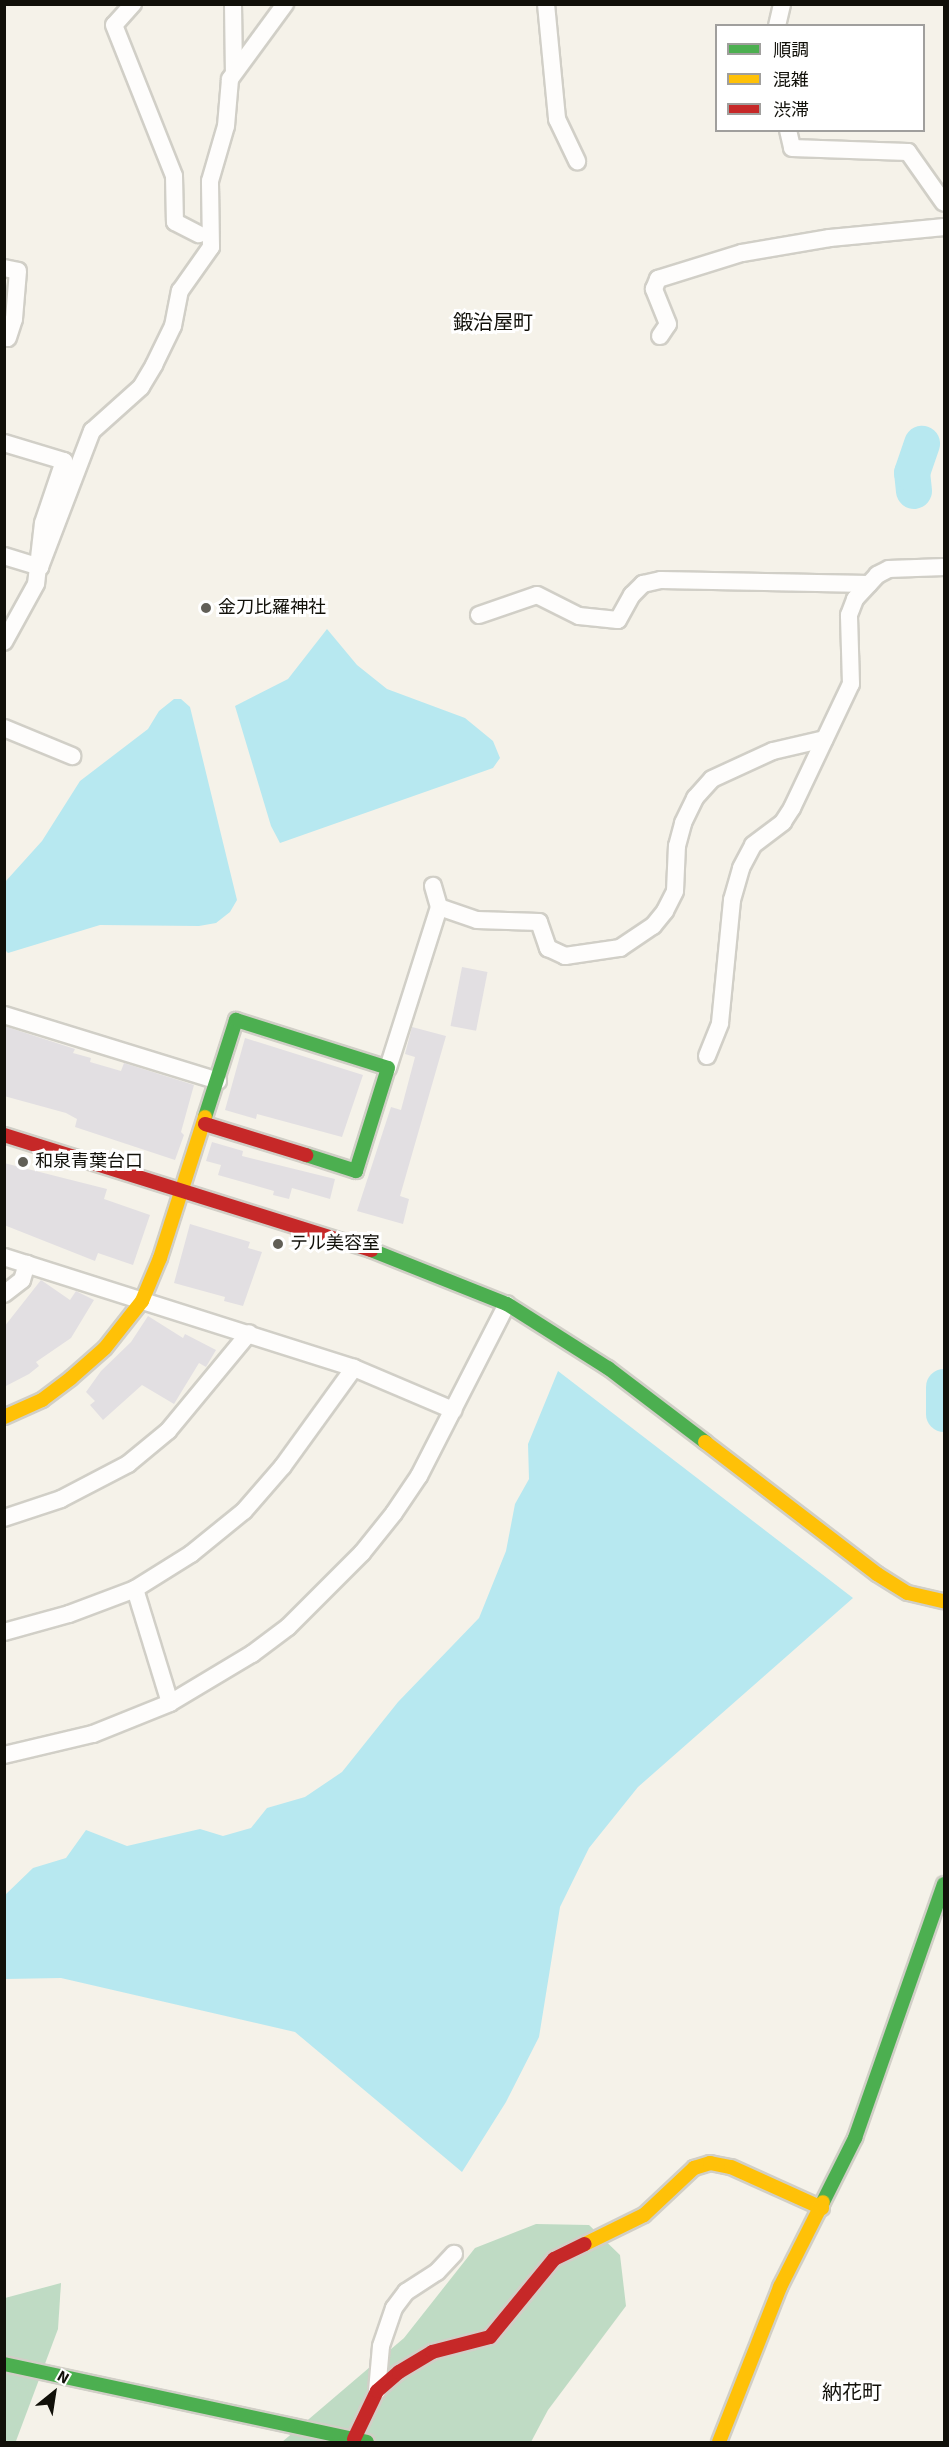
<!DOCTYPE html>
<html>
<head>
<meta charset="utf-8">
<style>
	body { margin:0 }
	#map { position:relative; width:949px; height:2447px; overflow:hidden; background:#f5f2e9; font-family:"Source Sans 3","Noto Sans JP",sans-serif }
	div>[style] { position:absolute }
	[style*='--x'] { left:calc(var(--x)*1px); top:calc(var(--y)*1px); width:calc(var(--w)*1px); rotate:calc(var(--a)*1deg) }
	.forest>* { inset:0; background:#bfdbc4 }
	.water>* { inset:0; background:#b7e8f0 }
	.river>* { height:36px; margin:-18px; padding:0 18px; transform-origin:18px; border-radius:18px; background:#b7e8f0 }
	.building>* { inset:0; background:#e2dfe2; transform-origin:0 0 }
	.roads { filter:drop-shadow(2px 0 #d1cfc7) drop-shadow(-2px 0 #d1cfc7) drop-shadow(0 2px #d1cfc7) drop-shadow(0 -2px #d1cfc7) }
	.street>* { height:16px; margin:-8px; padding:0 8px; transform-origin:8px; border-radius:8px; background:#fefdfc }
	.fast>* { height:14px; margin:-7px; padding:0 7px; transform-origin:7px; border-radius:7px; background:#4caf50 }
	.slow>* { height:14px; margin:-7px; padding:0 7px; transform-origin:7px; border-radius:7px; background:#ffc107 }
	.jam>* { height:14px; margin:-7px; padding:0 7px; transform-origin:7px; border-radius:7px; background:#c62828 }
	.dots>* { width:16px; height:16px; translate:-50% -50%; box-sizing:border-box; border:3px solid #fff; border-radius:50% }
	span { translate:-50% -50%; white-space:nowrap; text-align:center; line-height:1.15; -webkit-text-stroke:6px #fff; paint-order:stroke }
	.poi-label { font-size:18px; color:#111009 }
	.left { translate:0 -50%; text-align:left }
	.neighbourhood-label { font-size:20px; color:#111009 }
	.frame { position:absolute; inset:0; border:6px solid #111009; pointer-events:none }
	.legend { position:absolute; left:715px; top:24px; width:210px; height:108px; box-sizing:border-box; background:#fff; border:2px solid #a09f9d; margin:0; padding:8px 10px; list-style:none; font-size:18px; color:#111009 }
	.legend li { display:flex; align-items:center; gap:12px; height:30px }
	.legend b { width:30px; border:2px solid #a09f9d }
	.north { position:absolute; left:24px; top:2363px; width:60px; height:60px; -webkit-text-stroke:4px #fff; paint-order:stroke; rotate:30deg; font-size:16px; font-weight:700; line-height:24px; text-align:center; color:#111009 }
	.north::after { content:''; display:block; margin:auto; width:21px; height:27px; background:#111009; clip-path:polygon(50% 0,100% 100%,50% 72%,0 100%) }
</style>
</head>
<body>
<div id="map">
	<div class="forest">
		<div style="clip-path:polygon(536px 2224px,589px 2225px,620px 2255px,626px 2306px,548px 2410px,531px 2442px,282px 2442px,404px 2338px,475px 2248px)"></div>
		<div style="clip-path:polygon(61px 2283px,58px 2329px,16px 2441px,5px 2442px,5px 2298px)"></div>
	</div>
	<div class="water">
		<div style="clip-path:polygon(327px 629px,357px 665px,387px 689px,465px 718px,493px 741px,500px 758px,493px 768px,280px 843px,271px 826px,235px 706px,288px 679px)"></div>
		<div style="clip-path:polygon(174px 699px,181px 699px,190px 707px,237px 900px,230px 912px,216px 923px,199px 926px,100px 925px,8px 953px,4px 949px,5px 882px,42px 841px,80px 781px,148px 729px,159px 711px)"></div>
		<div style="clip-path:polygon(558px 1371px,853px 1598px,638px 1787px,589px 1848px,560px 1907px,539px 2037px,506px 2102px,462px 2172px,295px 2032px,61px 1978px,5px 1979px,5px 1895px,33px 1868px,66px 1858px,86px 1830px,127px 1846px,200px 1829px,223px 1836px,251px 1828px,267px 1808px,305px 1797px,342px 1772px,398px 1702px,479px 1618px,506px 1551px,515px 1504px,529px 1479px,528px 1444px)"></div>
	</div>
	<div class="river">
		<div style="--x:914;--y:491;--w:18;--a:-96"></div>
		<div style="--x:912;--y:473;--w:31;--a:-71"></div>
		<div style="--x:944;--y:1387;--w:27;--a:90"></div>
	</div>
	<div class="building">
		<div style="left:462px;top:967px;width:26px;height:60px;rotate:11deg"></div>
		<div style="clip-path:polygon(4px 1026px,75px 1049px,73px 1053px,91px 1058px,90px 1062px,121px 1071px,124px 1063px,194px 1085px,181px 1132px,184px 1135px,175px 1160px,75px 1127px,77px 1119px,66px 1113px,4px 1096px)"></div>
		<div style="clip-path:polygon(412px 1027px,446px 1036px,400px 1196px,409px 1199px,403px 1224px,357px 1211px,391px 1107px,401px 1110px,415px 1057px,405px 1054px)"></div>
		<div style="clip-path:polygon(245px 1038px,363px 1075px,342px 1137px,257px 1114px,256px 1119px,225px 1110px)"></div>
		<div style="clip-path:polygon(212px 1142px,243px 1151px,242px 1156px,335px 1179px,330px 1199px,292px 1188px,289px 1199px,273px 1195px,274px 1191px,218px 1175px,221px 1165px,206px 1161px)"></div>
		<div style="clip-path:polygon(4px 1163px,107px 1189px,104px 1199px,150px 1215px,133px 1265px,98px 1253px,95px 1261px,4px 1225px)"></div>
		<div style="clip-path:polygon(190px 1224px,250px 1242px,248px 1248px,262px 1252px,243px 1306px,224px 1301px,225px 1297px,174px 1283px)"></div>
		<div style="clip-path:polygon(41px 1280px,70px 1300px,76px 1291px,94px 1300px,71px 1338px,36px 1362px,39px 1366px,29px 1374px,4px 1387px,4px 1327px)"></div>
		<div style="clip-path:polygon(148px 1316px,183px 1338px,185px 1334px,216px 1350px,206px 1367px,199px 1363px,174px 1404px,142px 1385px,103px 1420px,90px 1405px,95px 1401px,86px 1392px,101px 1371px,131px 1342px)"></div>
	</div>
	<div class="roads">
		<div class="street">
			<div style="--x:133;--y:4;--w:28;--a:132"></div>
			<div style="--x:114;--y:25;--w:162;--a:68.3"></div>
			<div style="--x:174;--y:176;--w:46;--a:88.8"></div>
			<div style="--x:175;--y:222;--w:27;--a:27"></div>
			<div style="--x:233;--y:4;--w:68;--a:89.2"></div>
			<div style="--x:546;--y:4;--w:116;--a:84.5"></div>
			<div style="--x:557;--y:119;--w:47;--a:64.5"></div>
			<div style="--x:777;--y:26;--w:23;--a:-77"></div>
			<div style="--x:788;--y:130;--w:18;--a:77"></div>
			<div style="--x:792;--y:148;--w:116;--a:2"></div>
			<div style="--x:908;--y:152;--w:62;--a:54.8"></div>
			<div style="--x:4;--y:268;--w:14;--a:12"></div>
			<div style="--x:18;--y:271;--w:48;--a:94.8"></div>
			<div style="--x:14;--y:319;--w:20;--a:108"></div>
			<div style="--x:660;--y:336;--w:14;--a:-56"></div>
			<div style="--x:668;--y:324;--w:38;--a:-112"></div>
			<div style="--x:654;--y:289;--w:11;--a:-68"></div>
			<div style="--x:658;--y:279;--w:88;--a:-17.2"></div>
			<div style="--x:742;--y:253;--w:89;--a:-9.7"></div>
			<div style="--x:830;--y:238;--w:115;--a:-5.5"></div>
			<div style="--x:4;--y:443;--w:63;--a:16.7"></div>
			<div style="--x:64;--y:461;--w:65;--a:108.7"></div>
			<div style="--x:43;--y:523;--w:61;--a:96.5"></div>
			<div style="--x:36;--y:584;--w:66;--a:118.9"></div>
			<div style="--x:4;--y:556;--w:38;--a:17"></div>
			<div style="--x:40;--y:567;--w:146;--a:-69.1"></div>
			<div style="--x:92;--y:431;--w:66;--a:-41.9"></div>
			<div style="--x:141;--y:387;--w:26;--a:-59"></div>
			<div style="--x:154;--y:365;--w:43;--a:-64"></div>
			<div style="--x:173;--y:326;--w:36;--a:-79"></div>
			<div style="--x:180;--y:291;--w:54;--a:-54.8"></div>
			<div style="--x:211;--y:247;--w:66;--a:-90.9"></div>
			<div style="--x:210;--y:181;--w:57;--a:-73.8"></div>
			<div style="--x:226;--y:126;--w:47;--a:-85.1"></div>
			<div style="--x:230;--y:79;--w:93;--a:-53.7"></div>
			<div style="--x:479;--y:615;--w:61;--a:-19"></div>
			<div style="--x:537;--y:595;--w:47;--a:26.6"></div>
			<div style="--x:579;--y:616;--w:39;--a:6"></div>
			<div style="--x:618;--y:620;--w:29;--a:-61"></div>
			<div style="--x:632;--y:595;--w:16;--a:-45"></div>
			<div style="--x:643;--y:584;--w:18;--a:-13"></div>
			<div style="--x:661;--y:580;--w:208;--a:1.1"></div>
			<div style="--x:4;--y:728;--w:74;--a:22.4"></div>
			<div style="--x:439;--y:907;--w:40;--a:18.9"></div>
			<div style="--x:477;--y:920;--w:62;--a:1.8"></div>
			<div style="--x:539;--y:922;--w:28;--a:71"></div>
			<div style="--x:548;--y:948;--w:19;--a:25"></div>
			<div style="--x:565;--y:956;--w:56;--a:-8.3"></div>
			<div style="--x:620;--y:948;--w:40;--a:-34"></div>
			<div style="--x:653;--y:926;--w:19;--a:-51"></div>
			<div style="--x:665;--y:911;--w:22;--a:-63"></div>
			<div style="--x:675;--y:891;--w:45;--a:-87.5"></div>
			<div style="--x:677;--y:846;--w:24;--a:-75"></div>
			<div style="--x:683;--y:823;--w:28;--a:-64"></div>
			<div style="--x:695;--y:798;--w:25;--a:-48"></div>
			<div style="--x:712;--y:779;--w:67;--a:-24.7"></div>
			<div style="--x:773;--y:751;--w:53;--a:-13"></div>
			<div style="--x:4;--y:1015;--w:224;--a:17.1"></div>
			<div style="--x:707;--y:1056;--w:35;--a:-68"></div>
			<div style="--x:720;--y:1023;--w:124;--a:-84.4"></div>
			<div style="--x:732;--y:900;--w:33;--a:-74"></div>
			<div style="--x:741;--y:868;--w:26;--a:-62"></div>
			<div style="--x:753;--y:845;--w:38;--a:-37"></div>
			<div style="--x:783;--y:822;--w:17;--a:-57"></div>
			<div style="--x:792;--y:808;--w:137;--a:-64.6"></div>
			<div style="--x:851;--y:684;--w:69;--a:-91.7"></div>
			<div style="--x:849;--y:615;--w:17;--a:-69"></div>
			<div style="--x:855;--y:599;--w:33;--a:-47"></div>
			<div style="--x:877;--y:575;--w:13;--a:-27"></div>
			<div style="--x:889;--y:569;--w:55;--a:-2.1"></div>
			<div style="--x:388;--y:1068;--w:169;--a:-72.4"></div>
			<div style="--x:439;--y:907;--w:22;--a:-106"></div>
			<div style="--x:4;--y:1257;--w:367;--a:17.6"></div>
			<div style="--x:354;--y:1368;--w:108;--a:23"></div>
			<div style="--x:4;--y:1294;--w:23;--a:-38"></div>
			<div style="--x:22;--y:1280;--w:17;--a:-73"></div>
			<div style="--x:4;--y:1518;--w:60;--a:-18.4"></div>
			<div style="--x:61;--y:1499;--w:76;--a:-27.6"></div>
			<div style="--x:128;--y:1464;--w:52;--a:-39.5"></div>
			<div style="--x:168;--y:1431;--w:127;--a:-50.4"></div>
			<div style="--x:135;--y:1589;--w:119;--a:72.9"></div>
			<div style="--x:4;--y:1632;--w:67;--a:-15.5"></div>
			<div style="--x:69;--y:1614;--w:71;--a:-20.7"></div>
			<div style="--x:135;--y:1589;--w:66;--a:-32"></div>
			<div style="--x:191;--y:1554;--w:68;--a:-39.1"></div>
			<div style="--x:244;--y:1511;--w:60;--a:-49.1"></div>
			<div style="--x:283;--y:1466;--w:121;--a:-54.1"></div>
			<div style="--x:4;--y:1755;--w:91;--a:-13.3"></div>
			<div style="--x:93;--y:1734;--w:83;--a:-21.9"></div>
			<div style="--x:170;--y:1703;--w:96;--a:-30.9"></div>
			<div style="--x:252;--y:1654;--w:45;--a:-36.9"></div>
			<div style="--x:288;--y:1627;--w:105;--a:-45"></div>
			<div style="--x:362;--y:1553;--w:51;--a:-51.3"></div>
			<div style="--x:394;--y:1513;--w:45;--a:-56"></div>
			<div style="--x:419;--y:1476;--w:193;--a:-62.9"></div>
			<div style="--x:377;--y:2391;--w:45;--a:-84.9"></div>
			<div style="--x:381;--y:2346;--w:40;--a:-71.1"></div>
			<div style="--x:394;--y:2308;--w:20;--a:-53"></div>
			<div style="--x:406;--y:2292;--w:37;--a:-33"></div>
			<div style="--x:437;--y:2272;--w:25;--a:-47"></div>
		</div>
		<div class="fast">
			<div style="--x:205;--y:1117;--w:102;--a:-72.3"></div>
			<div style="--x:236;--y:1020;--w:159;--a:17.5"></div>
			<div style="--x:388;--y:1068;--w:108;--a:107.3"></div>
			<div style="--x:356;--y:1171;--w:52;--a:-162.3"></div>
			<div style="--x:371;--y:1250;--w:146;--a:21.7"></div>
			<div style="--x:507;--y:1304;--w:120;--a:32.4"></div>
			<div style="--x:608;--y:1368;--w:122;--a:37.3"></div>
			<div style="--x:823;--y:2202;--w:72;--a:-63.4"></div>
			<div style="--x:855;--y:2138;--w:269;--a:-70.7"></div>
			<div style="--x:4;--y:2364;--w:371;--a:12.1"></div>
		</div>
		<div class="slow">
			<div style="--x:4;--y:1417;--w:42;--a:-24.1"></div>
			<div style="--x:42;--y:1400;--w:36;--a:-37"></div>
			<div style="--x:71;--y:1378;--w:45;--a:-41.4"></div>
			<div style="--x:105;--y:1348;--w:60;--a:-51.8"></div>
			<div style="--x:142;--y:1301;--w:47;--a:-67.3"></div>
			<div style="--x:160;--y:1258;--w:148;--a:-72.3"></div>
			<div style="--x:705;--y:1442;--w:217;--a:37.5"></div>
			<div style="--x:877;--y:1574;--w:36;--a:32"></div>
			<div style="--x:908;--y:1593;--w:37;--a:13"></div>
			<div style="--x:585;--y:2244;--w:66;--a:-26.2"></div>
			<div style="--x:644;--y:2215;--w:69;--a:-43.2"></div>
			<div style="--x:694;--y:2168;--w:17;--a:-17"></div>
			<div style="--x:710;--y:2163;--w:21;--a:11"></div>
			<div style="--x:731;--y:2167;--w:100;--a:24.3"></div>
			<div style="--x:719;--y:2442;--w:167;--a:-68.5"></div>
			<div style="--x:780;--y:2287;--w:95;--a:-63.2"></div>
		</div>
		<div class="jam">
			<div style="--x:205;--y:1124;--w:106;--a:17.1"></div>
			<div style="--x:4;--y:1135;--w:385;--a:17.4"></div>
			<div style="--x:354;--y:2439;--w:53;--a:-64.4"></div>
			<div style="--x:377;--y:2391;--w:29;--a:-41"></div>
			<div style="--x:399;--y:2372;--w:39;--a:-31"></div>
			<div style="--x:432;--y:2352;--w:60;--a:-14.5"></div>
			<div style="--x:490;--y:2337;--w:101;--a:-50.6"></div>
			<div style="--x:554;--y:2259;--w:34;--a:-26"></div>
		</div>
	</div>
	<div class="dots">
		<div style="left:206px;top:608px;background:#615f57"></div>
		<div style="left:23px;top:1162px;background:#615f57"></div>
		<div style="left:278px;top:1244px;background:#615f57"></div>
	</div>
	<div class="poi-label">
		<span class="left" style="left:218px;top:608px">金刀比羅神社</span>
		<span class="left" style="left:35px;top:1162px">和泉青葉台口</span>
		<span class="left" style="left:290px;top:1244px">テル美容室</span>
	</div>
	<div class="neighbourhood-label">
		<span style="left:493px;top:323px">鍛治屋町</span>
		<span style="left:852px;top:2393px">納花町</span>
	</div>
	<div class="frame"></div>
	<ul class="legend">
	<li><b style="height:8px;background:#4caf50"></b>順調</li>
	<li><b style="height:8px;background:#ffc107"></b>混雑</li>
	<li><b style="height:8px;background:#c62828"></b>渋滞</li>
	</ul>
	<div class="north">N</div>
</div>
</body>
</html>
